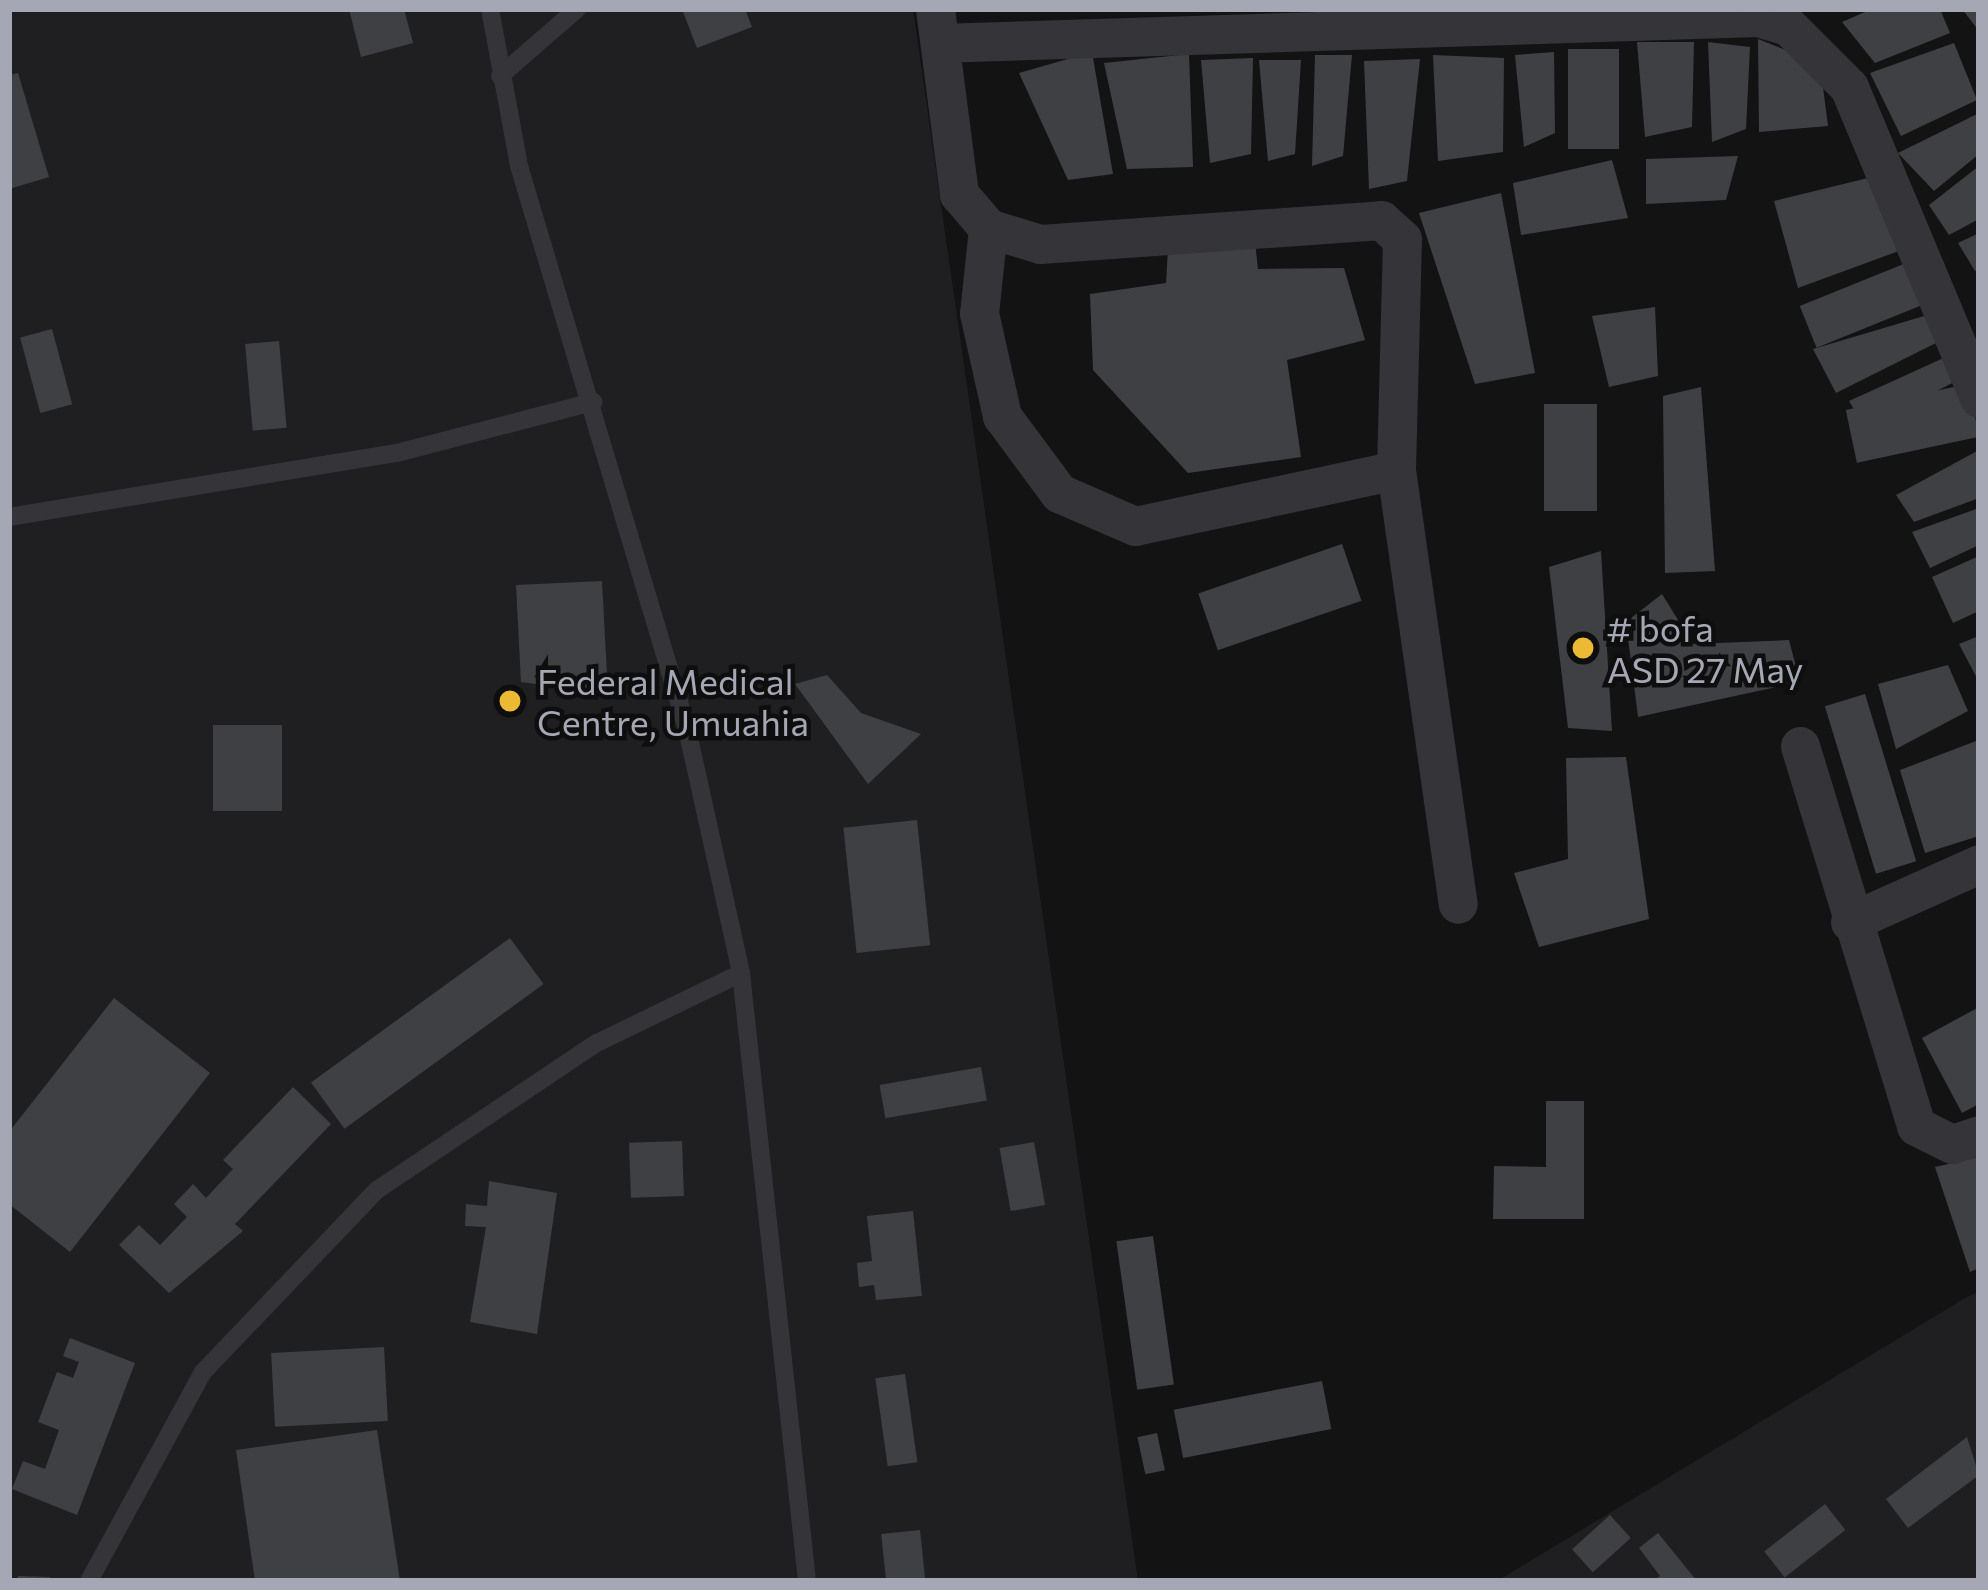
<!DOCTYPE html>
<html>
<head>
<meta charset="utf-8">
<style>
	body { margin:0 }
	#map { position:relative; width:1988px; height:1590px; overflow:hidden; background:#131314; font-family:Commissioner,sans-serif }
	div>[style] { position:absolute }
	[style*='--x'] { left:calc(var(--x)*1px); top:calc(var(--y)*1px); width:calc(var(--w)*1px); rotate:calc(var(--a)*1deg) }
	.built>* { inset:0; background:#1f1f21 }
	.building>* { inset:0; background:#3f4044; transform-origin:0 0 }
	.lane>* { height:18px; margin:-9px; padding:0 9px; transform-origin:9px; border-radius:9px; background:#343439 }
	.street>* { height:39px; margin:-19.5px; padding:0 19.5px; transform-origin:19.5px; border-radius:19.5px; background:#343439 }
	.dots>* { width:33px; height:33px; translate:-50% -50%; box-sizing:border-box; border:6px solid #0e0e0f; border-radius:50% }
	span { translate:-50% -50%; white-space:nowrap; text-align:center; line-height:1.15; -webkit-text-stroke:9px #0e0e0f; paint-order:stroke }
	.poi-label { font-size:36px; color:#a5a8b4 }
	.left { translate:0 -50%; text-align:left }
	.frame { position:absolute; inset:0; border:12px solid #a5a8b4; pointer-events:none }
</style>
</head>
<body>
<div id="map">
	<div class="built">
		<div style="clip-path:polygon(9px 9px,913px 9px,1138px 1581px,9px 1581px)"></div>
		<div style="clip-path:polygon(1979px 1292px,1979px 1581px,1497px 1581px,1967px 1297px)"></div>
	</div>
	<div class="building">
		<div style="clip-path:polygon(349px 9px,404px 9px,413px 43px,361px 57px)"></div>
		<div style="clip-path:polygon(682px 9px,745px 9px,752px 27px,697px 48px)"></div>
		<div style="clip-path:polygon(1872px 9px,1940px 9px,1950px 33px,1875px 63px,1842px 22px)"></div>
		<div style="clip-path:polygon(1962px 9px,1979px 9px,1979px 31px)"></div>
		<div style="clip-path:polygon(1758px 39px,1820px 64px,1828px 126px,1759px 132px)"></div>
		<div style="clip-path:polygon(1637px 42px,1694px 42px,1692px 127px,1645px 137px)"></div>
		<div style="clip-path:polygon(1708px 42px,1750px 47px,1746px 129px,1712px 142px)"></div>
		<div style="clip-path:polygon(1954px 43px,1977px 100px,1901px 136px,1870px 73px)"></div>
		<div style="left:1568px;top:49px;width:51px;height:100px"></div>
		<div style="clip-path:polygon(1092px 52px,1113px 174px,1068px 180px,1019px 73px)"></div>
		<div style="clip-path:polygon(1554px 52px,1555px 133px,1524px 147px,1515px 55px)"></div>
		<div style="clip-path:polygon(1189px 54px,1193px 167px,1127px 169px,1104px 63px)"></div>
		<div style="clip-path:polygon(1315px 55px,1352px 55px,1343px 156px,1312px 166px)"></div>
		<div style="clip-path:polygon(1433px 55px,1504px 58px,1503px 152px,1438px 161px)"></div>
		<div style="clip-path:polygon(1253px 58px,1251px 154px,1210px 163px,1201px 60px)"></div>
		<div style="clip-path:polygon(1420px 59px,1407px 181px,1369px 189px,1364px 61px)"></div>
		<div style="clip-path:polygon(1259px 60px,1301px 60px,1295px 154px,1268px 161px)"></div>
		<div style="clip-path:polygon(18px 73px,49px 177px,9px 189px,9px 75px)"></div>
		<div style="clip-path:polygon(1979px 113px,1979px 154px,1934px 191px,1898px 153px)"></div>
		<div style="clip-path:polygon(1738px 156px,1726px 200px,1646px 204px,1646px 159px)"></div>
		<div style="clip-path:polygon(1612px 160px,1628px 218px,1521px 235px,1513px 183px)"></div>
		<div style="clip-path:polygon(1979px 166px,1979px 219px,1949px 235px,1929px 205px)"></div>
		<div style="clip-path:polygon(1876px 176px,1907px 248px,1798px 288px,1774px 201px)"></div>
		<div style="clip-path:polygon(1501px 193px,1535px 373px,1475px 384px,1419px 213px)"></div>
		<div style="clip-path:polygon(1979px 233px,1979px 270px,1975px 271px,1958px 243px)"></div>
		<div style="clip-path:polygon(1255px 242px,1258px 269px,1344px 268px,1365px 340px,1287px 360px,1301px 457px,1188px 473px,1093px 370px,1090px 294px,1166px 283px,1168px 249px)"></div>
		<div style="left:1911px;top:261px;width:45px;height:120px;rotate:68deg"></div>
		<div style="clip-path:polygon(1655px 307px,1658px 376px,1609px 387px,1592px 316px)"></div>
		<div style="clip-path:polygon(1931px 314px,1938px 342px,1836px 393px,1813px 349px)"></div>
		<div style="left:52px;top:329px;width:78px;height:33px;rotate:75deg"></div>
		<div style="left:279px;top:341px;width:87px;height:34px;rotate:85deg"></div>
		<div style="clip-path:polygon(1948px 356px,1960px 379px,1865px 428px,1849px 401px)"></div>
		<div style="left:1968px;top:384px;width:54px;height:125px;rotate:78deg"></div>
		<div style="clip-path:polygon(1701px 387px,1715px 571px,1665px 573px,1663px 396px)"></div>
		<div style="left:1544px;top:404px;width:53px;height:107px"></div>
		<div style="clip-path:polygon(1979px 450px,1979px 498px,1914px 522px,1896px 495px)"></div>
		<div style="clip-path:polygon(1979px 508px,1979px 545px,1930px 568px,1912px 532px)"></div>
		<div style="left:1342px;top:544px;width:60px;height:152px;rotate:71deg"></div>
		<div style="clip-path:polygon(1601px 551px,1612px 731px,1568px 728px,1549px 567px)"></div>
		<div style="clip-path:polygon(1979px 556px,1979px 611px,1953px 623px,1932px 577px)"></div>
		<div style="clip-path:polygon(602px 581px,608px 694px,521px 682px,516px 585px)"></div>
		<div style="clip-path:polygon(1662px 594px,1693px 644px,1789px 640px,1800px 682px,1638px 717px,1626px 622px)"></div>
		<div style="clip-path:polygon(1979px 636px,1979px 682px,1959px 644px)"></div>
		<div style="clip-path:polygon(1948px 665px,1968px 711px,1896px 749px,1878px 684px)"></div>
		<div style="clip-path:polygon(827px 675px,861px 713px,921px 734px,868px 784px,795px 684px)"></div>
		<div style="left:1865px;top:694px;width:175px;height:42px;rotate:73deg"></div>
		<div style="left:213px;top:725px;width:69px;height:86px"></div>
		<div style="clip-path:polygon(1976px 741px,1979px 836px,1925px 853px,1900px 770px)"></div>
		<div style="clip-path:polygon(1626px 757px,1649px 919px,1539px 947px,1514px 873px,1568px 859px,1566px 758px)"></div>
		<div style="left:917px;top:820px;width:126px;height:74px;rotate:84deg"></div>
		<div style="left:510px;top:938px;width:57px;height:246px;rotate:54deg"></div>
		<div style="clip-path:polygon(114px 998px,210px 1073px,70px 1252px,9px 1204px,9px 1132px)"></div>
		<div style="clip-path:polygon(1979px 1007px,1979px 1104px,1962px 1113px,1922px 1038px)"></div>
		<div style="left:981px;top:1067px;width:34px;height:103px;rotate:80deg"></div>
		<div style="clip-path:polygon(293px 1087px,331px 1124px,235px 1224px,243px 1231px,169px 1293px,119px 1245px,139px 1225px,160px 1245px,187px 1217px,174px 1204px,193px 1184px,206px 1198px,233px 1169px,223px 1160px)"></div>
		<div style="clip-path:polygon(1546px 1101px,1584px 1101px,1584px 1219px,1493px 1219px,1494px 1166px,1546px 1167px)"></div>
		<div style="left:682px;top:1141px;width:55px;height:53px;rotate:88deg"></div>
		<div style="left:1034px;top:1142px;width:64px;height:35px;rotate:80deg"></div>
		<div style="clip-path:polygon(1979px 1157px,1979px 1268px,1970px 1272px,1935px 1167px)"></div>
		<div style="clip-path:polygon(489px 1181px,557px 1193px,537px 1334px,470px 1322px,486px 1227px,465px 1226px,466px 1204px,487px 1206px)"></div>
		<div style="clip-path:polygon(913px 1211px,922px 1296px,876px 1300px,874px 1285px,859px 1287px,857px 1263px,872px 1261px,867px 1216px)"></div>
		<div style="left:1153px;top:1236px;width:150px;height:37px;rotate:82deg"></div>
		<div style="clip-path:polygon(70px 1338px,135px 1363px,77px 1515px,12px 1489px,23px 1461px,45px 1469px,59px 1430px,38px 1422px,57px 1372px,73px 1378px,79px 1362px,63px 1356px)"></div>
		<div style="left:384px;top:1347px;width:74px;height:113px;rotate:87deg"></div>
		<div style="left:905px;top:1374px;width:89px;height:30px;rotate:82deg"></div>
		<div style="left:1322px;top:1381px;width:49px;height:151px;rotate:79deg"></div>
		<div style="clip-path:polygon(377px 1430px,400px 1581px,255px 1581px,236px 1450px)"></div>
		<div style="left:1157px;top:1433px;width:38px;height:20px;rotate:78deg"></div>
		<div style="clip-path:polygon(1967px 1437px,1979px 1475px,1908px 1528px,1886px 1499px)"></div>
		<div style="left:1825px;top:1504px;width:33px;height:77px;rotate:52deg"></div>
		<div style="left:1610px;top:1515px;width:31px;height:51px;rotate:48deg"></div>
		<div style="left:920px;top:1530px;width:51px;height:39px;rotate:84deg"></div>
		<div style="clip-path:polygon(1658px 1533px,1697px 1581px,1653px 1581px,1660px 1576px,1639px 1548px)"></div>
		<div style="clip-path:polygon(18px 1576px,50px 1577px,50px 1581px,17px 1581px)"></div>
	</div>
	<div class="lane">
		<div style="--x:490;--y:9;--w:160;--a:79.5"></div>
		<div style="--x:519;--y:166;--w:588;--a:73.38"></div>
		<div style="--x:687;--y:729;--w:250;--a:77.5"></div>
		<div style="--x:741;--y:973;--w:612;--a:83.8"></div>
		<div style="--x:500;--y:76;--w:102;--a:-41"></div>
		<div style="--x:9;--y:517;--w:393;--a:-9.4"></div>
		<div style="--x:397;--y:453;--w:203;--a:-14.6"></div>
		<div style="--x:89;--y:1581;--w:238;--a:-61.4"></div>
		<div style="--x:203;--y:1372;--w:252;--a:-46.3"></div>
		<div style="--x:377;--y:1190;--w:265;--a:-33.8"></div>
		<div style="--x:597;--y:1043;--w:160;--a:-25.9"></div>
	</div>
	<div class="street">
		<div style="--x:935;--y:9;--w:187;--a:82.6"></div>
		<div style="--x:959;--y:194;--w:45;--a:49.5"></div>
		<div style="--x:988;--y:228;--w:54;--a:17.1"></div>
		<div style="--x:1040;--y:244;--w:342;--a:-4"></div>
		<div style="--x:1381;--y:220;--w:28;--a:42"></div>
		<div style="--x:1402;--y:239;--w:231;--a:91.5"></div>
		<div style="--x:1396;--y:470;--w:438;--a:81.9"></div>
		<div style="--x:940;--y:43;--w:818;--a:-1.82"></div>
		<div style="--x:1758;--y:17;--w:31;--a:17"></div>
		<div style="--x:1788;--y:26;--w:86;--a:45"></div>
		<div style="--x:1849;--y:87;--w:337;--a:67.3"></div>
		<div style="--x:988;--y:228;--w:85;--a:96"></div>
		<div style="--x:979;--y:313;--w:106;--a:77.4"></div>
		<div style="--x:1002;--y:416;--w:96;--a:53.5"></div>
		<div style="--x:1059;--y:493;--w:83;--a:23.5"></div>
		<div style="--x:1135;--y:526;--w:267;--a:-12.1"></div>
		<div style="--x:1800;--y:746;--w:397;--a:73"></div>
		<div style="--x:1916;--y:1126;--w:40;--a:26.6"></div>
		<div style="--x:1952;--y:1144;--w:28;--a:-18"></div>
		<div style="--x:1850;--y:922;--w:141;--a:-24.2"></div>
	</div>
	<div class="dots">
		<div style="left:1583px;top:648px;background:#ebb934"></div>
		<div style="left:510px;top:701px;background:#ebb934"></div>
	</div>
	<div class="poi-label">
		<span class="left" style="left:1607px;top:648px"># bofa<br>ASD 27 May</span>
		<span class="left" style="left:537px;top:701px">Federal Medical<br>Centre, Umuahia</span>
	</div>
	<div class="frame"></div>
</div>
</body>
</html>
